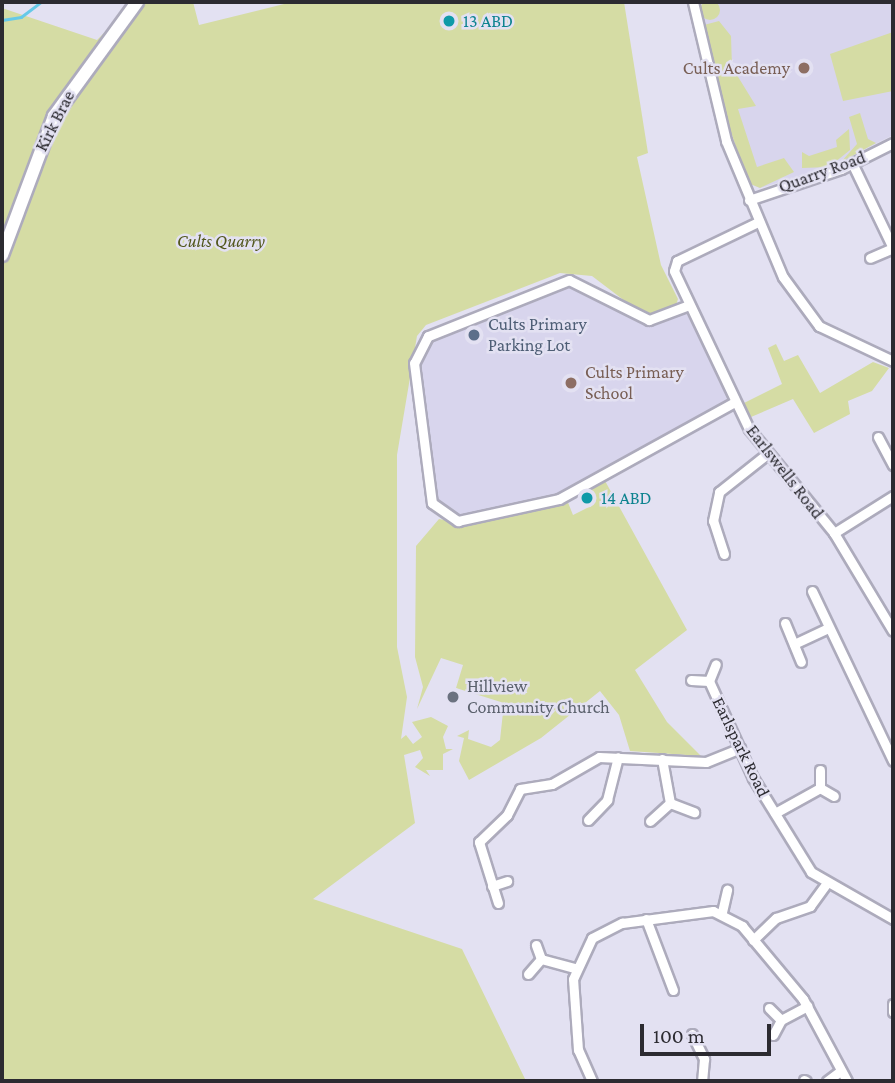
<!DOCTYPE html>
<html>
<head>
<meta charset="utf-8">
<style>
	body { margin:0 }
	#map { position:relative; width:895px; height:1083px; overflow:hidden; background:#e3e1f2; font-family:"Crimson Pro",serif }
	div>[style] { position:absolute }
	[style*='--x'] { left:calc(var(--x)*1px); top:calc(var(--y)*1px); width:calc(var(--w)*1px); rotate:calc(var(--a)*1deg) }
	.built>* { inset:0; background:#d8d5ed }
	.green>* { inset:0; background:#d5dca4 }
	.round { border-radius:50% }
	.stream>* { height:2.5px; margin:-1.25px; padding:0 1.25px; transform-origin:1.25px; border-radius:1.25px; background:#66c9e8 }
	.roads { filter:drop-shadow(2px 0 #adabbc) drop-shadow(-2px 0 #adabbc) drop-shadow(0 2px #adabbc) drop-shadow(0 -2px #adabbc) }
	.street>* { height:9px; margin:-4.5px; padding:0 4.5px; transform-origin:4.5px; border-radius:4.5px; background:#fff }
	.secondary>* { height:12px; margin:-6px; padding:0 6px; transform-origin:6px; border-radius:6px; background:#fff }
	.dots>* { width:19px; height:19px; translate:-50% -50%; box-sizing:border-box; border:4px solid #e3e1f2; border-radius:50% }
	span { translate:-50% -50%; white-space:nowrap; text-align:center; line-height:1.15; -webkit-text-stroke:5px #e3e1f2; paint-order:stroke }
	.culture-label { font-size:18px; color:#0d838f }
	.left { translate:0 -50%; text-align:left }
	.education-label { font-size:18px; color:#785e54 }
	.right { translate:-100% -50%; text-align:right }
	.street-label { font-size:18px; color:#2c2b31 }
	.park-label { font-size:18px; color:#52571d; font-style:italic }
	.service-label { font-size:18px; color:#4e5e75 }
	.worship-label { font-size:18px; color:#5b616d }
	.frame { position:absolute; inset:0; border:4px solid #2c2b31; pointer-events:none }
	.scale { position:absolute; left:640px; top:1024px; width:131px; height:32px; box-sizing:border-box; border:4px solid #2c2b31; border-top:0; padding-left:9px; font-size:21px; line-height:24px; white-space:nowrap; color:#2c2b31; -webkit-text-stroke:5px #e3e1f2; paint-order:stroke }
</style>
</head>
<body>
<div id="map">
	<div class="built">
		<div style="clip-path:polygon(698px 2px,893px 2px,893px 135px,829px 167px,760px 188px,748px 183px)"></div>
		<div style="clip-path:polygon(569px 280px,645px 318px,689px 305px,735px 402px,580px 489px,471px 520px,438px 512px,415px 357px,422px 343px)"></div>
	</div>
	<div class="green">
		<div class="round" style="left:700px;top:0;width:20px;height:20px"></div>
		<div style="clip-path:polygon(135px 2px,193px 2px,199px 25px,292px 2px,624px 2px,648px 153px,637px 157px,661px 265px,678px 299px,675px 308px,659px 315px,638px 311px,592px 276px,560px 273px,426px 325px,417px 336px,397px 455px,397px 647px,407px 697px,401px 739px,406px 735px,413px 744px,422px 737px,412px 722px,431px 717px,448px 726px,443px 737px,446px 749px,453px 749px,443px 754px,443px 770px,426px 770px,430px 776px,415px 767px,423px 758px,420px 750px,404px 755px,415px 823px,313px 899px,462px 949px,526px 1081px,2px 1081px,2px 8px,97px 40px)"></div>
		<div style="clip-path:polygon(719px 21px,731px 36px,732px 67px,756px 106px,738px 109px,757px 167px,784px 158px,794px 172px,760px 188px,748px 183px,724px 111px,704px 25px)"></div>
		<div style="clip-path:polygon(893px 32px,893px 91px,843px 101px,830px 54px)"></div>
		<div style="clip-path:polygon(860px 113px,868px 139px,876px 143px,841px 162px,857px 144px,849px 117px)"></div>
		<div style="clip-path:polygon(849px 129px,850px 150px,829px 167px,802px 168px,802px 152px,809px 156px,837px 147px,836px 140px)"></div>
		<div style="clip-path:polygon(776px 344px,784px 361px,798px 355px,820px 393px,873px 362px,889px 368px,872px 391px,848px 401px,850px 414px,814px 433px,793px 399px,751px 417px,744px 403px,782px 384px,768px 348px)"></div>
		<div style="clip-path:polygon(604px 479px,687px 630px,635px 670px,667px 722px,701px 756px,630px 751px,619px 715px,600px 691px,541px 738px,469px 780px,459px 761px,464px 738px,457px 736px,469px 730px,468px 739px,491px 747px,500px 740px,504px 703px,456px 688px,463px 665px,441px 658px,417px 709px,423px 687px,415px 657px,416px 546px,439px 519px,470px 525px,567px 500px,573px 515px,591px 506px,587px 489px)"></div>
	</div>
	<div class="stream">
		<div style="--x:2;--y:20;--w:19;--a:-9"></div>
		<div style="--x:21;--y:17;--w:25;--a:-37"></div>
	</div>
	<div class="roads">
		<div class="street">
			<div style="--x:693;--y:2;--w:143;--a:76.6"></div>
			<div style="--x:726;--y:141;--w:147;--a:67.3"></div>
			<div style="--x:783;--y:277;--w:61;--a:53.7"></div>
			<div style="--x:819;--y:326;--w:82;--a:25.3"></div>
			<div style="--x:853;--y:165;--w:92;--a:64.3"></div>
			<div style="--x:893;--y:248;--w:25;--a:157"></div>
			<div style="--x:749;--y:200;--w:97;--a:-18.6"></div>
			<div style="--x:841;--y:169;--w:58;--a:-26.6"></div>
			<div style="--x:758;--y:222;--w:90;--a:154.3"></div>
			<div style="--x:677;--y:261;--w:10;--a:107"></div>
			<div style="--x:674;--y:271;--w:175;--a:64.6"></div>
			<div style="--x:749;--y:429;--w:134;--a:50.7"></div>
			<div style="--x:834;--y:533;--w:114;--a:59"></div>
			<div style="--x:689;--y:305;--w:43;--a:159.4"></div>
			<div style="--x:649;--y:320;--w:89;--a:-153.4"></div>
			<div style="--x:569;--y:280;--w:152;--a:158.3"></div>
			<div style="--x:428;--y:336;--w:30;--a:117"></div>
			<div style="--x:414;--y:363;--w:141;--a:82.7"></div>
			<div style="--x:432;--y:503;--w:32;--a:35"></div>
			<div style="--x:458;--y:521;--w:103;--a:-12.3"></div>
			<div style="--x:559;--y:499;--w:201;--a:-28.9"></div>
			<div style="--x:878;--y:437;--w:32;--a:62"></div>
			<div style="--x:834;--y:533;--w:70;--a:-32.1"></div>
			<div style="--x:724;--y:554;--w:35;--a:-108"></div>
			<div style="--x:713;--y:521;--w:30;--a:-78"></div>
			<div style="--x:719;--y:492;--w:61;--a:-38.4"></div>
			<div style="--x:812;--y:591;--w:188;--a:64.5"></div>
			<div style="--x:785;--y:623;--w:42;--a:67.7"></div>
			<div style="--x:794;--y:644;--w:38;--a:-25"></div>
			<div style="--x:691;--y:680;--w:18;--a:3"></div>
			<div style="--x:709;--y:681;--w:18;--a:-68"></div>
			<div style="--x:709;--y:681;--w:107;--a:65.6"></div>
			<div style="--x:753;--y:778;--w:110;--a:58.3"></div>
			<div style="--x:811;--y:872;--w:95;--a:29.8"></div>
			<div style="--x:662;--y:759;--w:45;--a:79.7"></div>
			<div style="--x:820;--y:770;--w:18;--a:90"></div>
			<div style="--x:820;--y:788;--w:16;--a:30"></div>
			<div style="--x:775;--y:813;--w:51;--a:-29.1"></div>
			<div style="--x:588;--y:820;--w:28;--a:-46"></div>
			<div style="--x:607;--y:800;--w:44;--a:-75.7"></div>
			<div style="--x:650;--y:821;--w:27;--a:-42"></div>
			<div style="--x:670;--y:803;--w:26;--a:21"></div>
			<div style="--x:492;--y:886;--w:16;--a:-18"></div>
			<div style="--x:498;--y:903;--w:64;--a:-107.3"></div>
			<div style="--x:479;--y:842;--w:39;--a:-44"></div>
			<div style="--x:507;--y:815;--w:29;--a:-63"></div>
			<div style="--x:520;--y:789;--w:32;--a:-9"></div>
			<div style="--x:552;--y:784;--w:54;--a:-29.9"></div>
			<div style="--x:599;--y:757;--w:107;--a:2.7"></div>
			<div style="--x:706;--y:762;--w:37;--a:-22"></div>
			<div style="--x:722;--y:912;--w:23;--a:-77"></div>
			<div style="--x:646;--y:919;--w:76;--a:69.2"></div>
			<div style="--x:753;--y:940;--w:32;--a:-44"></div>
			<div style="--x:776;--y:918;--w:36;--a:-19"></div>
			<div style="--x:810;--y:906;--w:29;--a:-54"></div>
			<div style="--x:541;--y:959;--w:35;--a:15"></div>
			<div style="--x:528;--y:974;--w:20;--a:-49"></div>
			<div style="--x:541;--y:959;--w:15;--a:-110"></div>
			<div style="--x:893;--y:1004;--w:8;--a:90"></div>
			<div style="--x:769;--y:1008;--w:17;--a:45"></div>
			<div style="--x:781;--y:1020;--w:17;--a:118"></div>
			<div style="--x:781;--y:1020;--w:30;--a:-28"></div>
			<div style="--x:692;--y:1034;--w:28;--a:64"></div>
			<div style="--x:704;--y:1059;--w:22;--a:95"></div>
			<div style="--x:804;--y:1080;--w:2;--a:27"></div>
			<div style="--x:592;--y:1081;--w:34;--a:-114"></div>
			<div style="--x:578;--y:1050;--w:71;--a:-94"></div>
			<div style="--x:573;--y:979;--w:45;--a:-65.1"></div>
			<div style="--x:592;--y:938;--w:34;--a:-27"></div>
			<div style="--x:622;--y:923;--w:92;--a:-7.5"></div>
			<div style="--x:713;--y:911;--w:33;--a:27"></div>
			<div style="--x:742;--y:926;--w:95;--a:50.1"></div>
			<div style="--x:803;--y:999;--w:93;--a:61.8"></div>
			<div style="--x:827;--y:1081;--w:15;--a:-37"></div>
		</div>
		<div class="secondary">
			<div style="--x:2;--y:255;--w:148;--a:-69.5"></div>
			<div style="--x:54;--y:116;--w:141;--a:-53.9"></div>
		</div>
	</div>
	<div class="dots">
		<div style="left:449px;top:21px;background:#0f9aa8"></div>
		<div style="left:804px;top:68px;background:#8d6e63"></div>
		<div style="left:474px;top:335px;background:#5c6f8a"></div>
		<div style="left:571px;top:383px;background:#8d6e63"></div>
		<div style="left:587px;top:498px;background:#0f9aa8"></div>
		<div style="left:453px;top:697px;background:#6b7280"></div>
	</div>
	<div class="culture-label">
		<span class="left" style="left:463px;top:21px">13 ABD</span>
		<span class="left" style="left:601px;top:498px">14 ABD</span>
	</div>
	<div class="education-label">
		<span class="right" style="left:790px;top:68px">Cults Academy</span>
		<span class="left" style="left:585px;top:383px">Cults Primary<br>School</span>
	</div>
	<div class="street-label">
		<span style="left:55px;top:121px;rotate:-63deg">Kirk Brae</span>
		<span style="left:822px;top:172px;rotate:-20deg">Quarry Road</span>
		<span style="left:785px;top:472px;rotate:52deg">Earlswells Road</span>
		<span style="left:741px;top:747px;rotate:64deg">Earlspark Road</span>
	</div>
	<div class="park-label">
		<span style="left:221px;top:241px">Cults Quarry</span>
	</div>
	<div class="service-label">
		<span class="left" style="left:488px;top:335px">Cults Primary<br>Parking Lot</span>
	</div>
	<div class="worship-label">
		<span class="left" style="left:467px;top:697px">Hillview<br>Community Church</span>
	</div>
	<div class="frame"></div>
	<div class="scale">100 m</div>
</div>
</body>
</html>
